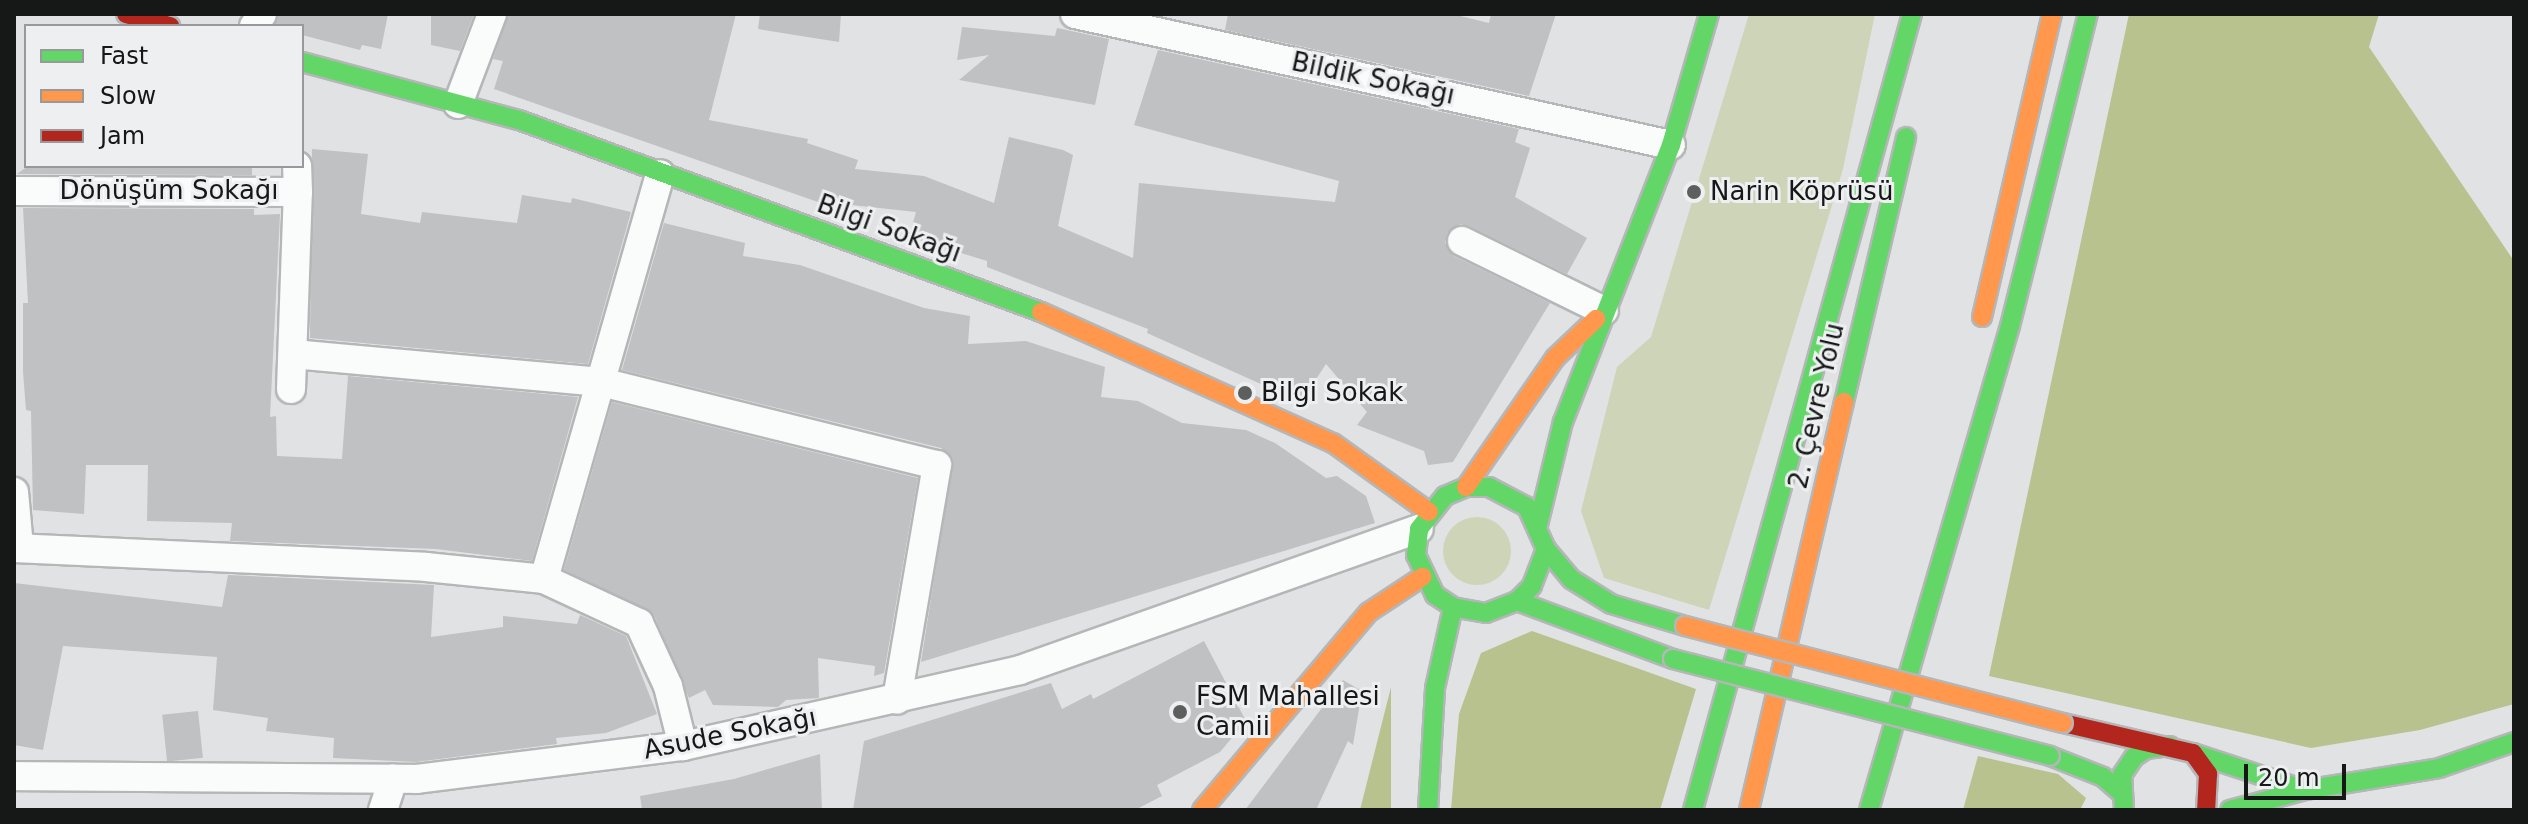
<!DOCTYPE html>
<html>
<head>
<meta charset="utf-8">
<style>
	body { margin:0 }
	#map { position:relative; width:2528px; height:824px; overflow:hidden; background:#e1e2e3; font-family:"DejaVu Sans",sans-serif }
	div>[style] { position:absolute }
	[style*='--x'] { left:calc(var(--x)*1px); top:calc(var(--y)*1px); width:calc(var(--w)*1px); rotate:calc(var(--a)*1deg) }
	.green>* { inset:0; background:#ced4b8 }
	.round { border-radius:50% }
	.forest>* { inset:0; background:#b8c28f }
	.building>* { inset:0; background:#c0c1c2; transform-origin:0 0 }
	.roads { filter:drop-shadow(2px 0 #b5b6b7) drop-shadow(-2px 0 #b5b6b7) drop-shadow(0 2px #b5b6b7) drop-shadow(0 -2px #b5b6b7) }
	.street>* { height:28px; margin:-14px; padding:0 14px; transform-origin:14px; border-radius:14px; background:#fafbfb }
	.fast>* { height:18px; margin:-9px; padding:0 9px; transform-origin:9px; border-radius:9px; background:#63d668 }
	.slow>* { height:18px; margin:-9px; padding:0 9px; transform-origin:9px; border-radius:9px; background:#ff974d }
	.jam>* { height:18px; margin:-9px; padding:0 9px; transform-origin:9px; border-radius:9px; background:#b3261e }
	.bridges { filter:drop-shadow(2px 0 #b5b6b7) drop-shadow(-2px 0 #b5b6b7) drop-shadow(0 2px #b5b6b7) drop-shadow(0 -2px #b5b6b7) }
	.fast-bridge>* { height:18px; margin:-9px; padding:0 9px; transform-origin:9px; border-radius:9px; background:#63d668 }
	.slow-bridge>* { height:18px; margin:-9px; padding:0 9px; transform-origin:9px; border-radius:9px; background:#ff974d }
	.dots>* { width:22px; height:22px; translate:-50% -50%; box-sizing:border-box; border:4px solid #edeff1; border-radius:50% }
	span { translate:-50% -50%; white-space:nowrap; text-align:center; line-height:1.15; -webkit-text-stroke:6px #edeff1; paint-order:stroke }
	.street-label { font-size:26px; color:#161717 }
	.poi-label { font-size:26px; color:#161717 }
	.left { translate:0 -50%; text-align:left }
	.frame { position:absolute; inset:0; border:16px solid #161717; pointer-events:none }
	.legend { position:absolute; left:24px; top:24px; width:280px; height:144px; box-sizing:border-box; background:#edeff1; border:2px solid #97999a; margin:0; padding:10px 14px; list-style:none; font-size:24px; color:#161717 }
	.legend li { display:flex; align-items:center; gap:16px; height:40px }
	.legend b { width:40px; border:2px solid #97999a }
	.scale { position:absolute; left:2244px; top:764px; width:102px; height:36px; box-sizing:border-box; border:4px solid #161717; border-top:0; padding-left:10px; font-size:24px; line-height:28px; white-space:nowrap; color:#161717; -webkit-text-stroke:6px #edeff1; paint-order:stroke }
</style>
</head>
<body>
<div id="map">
	<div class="green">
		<div style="clip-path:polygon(1749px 14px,1875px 14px,1843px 169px,1709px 610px,1604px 578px,1581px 511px,1617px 367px,1651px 337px)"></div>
		<div class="round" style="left:1443px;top:517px;width:68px;height:68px"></div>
	</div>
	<div class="forest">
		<div style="clip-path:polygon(2129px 14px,2379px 14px,2369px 47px,2514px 261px,2514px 704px,2420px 730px,2311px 748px,1989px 676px)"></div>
		<div style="clip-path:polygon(1532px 631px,1696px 689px,1660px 810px,1451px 810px,1459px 714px,1481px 653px)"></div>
		<div style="clip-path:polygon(1391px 687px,1391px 810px,1360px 810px)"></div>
		<div style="clip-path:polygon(1978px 756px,2058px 774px,2086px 798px,2080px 810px,1963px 810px)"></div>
	</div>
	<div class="building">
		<div style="clip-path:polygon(279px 14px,388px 14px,381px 49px,362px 45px,360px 50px,302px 35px,302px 26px,274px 26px)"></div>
		<div style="clip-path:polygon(431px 14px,474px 14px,460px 51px,431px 45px)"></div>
		<div style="clip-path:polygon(509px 14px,736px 14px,709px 120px,808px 139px,807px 143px,858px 160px,855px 169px,924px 176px,994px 203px,1009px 137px,1063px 150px,1073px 155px,1058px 226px,1133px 258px,1139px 183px,1335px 202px,1339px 181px,1134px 125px,1158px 50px,1519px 129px,1515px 142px,1530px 148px,1515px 197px,1587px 238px,1567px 274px,1469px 226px,1460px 224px,1447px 233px,1445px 243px,1454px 256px,1550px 303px,1453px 462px,1428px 465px,1424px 451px,1357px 425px,1367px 412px,1326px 364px,1301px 402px,1147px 333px,1148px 329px,987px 267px,987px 261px,909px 237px,916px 212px,843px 204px,841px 210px,494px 89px,503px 61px,493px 59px)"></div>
		<div style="clip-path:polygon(760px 14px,841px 14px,839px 42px,758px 29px)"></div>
		<div style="clip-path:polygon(1228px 14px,1452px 14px,1489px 23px,1491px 14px,1556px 14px,1529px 96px,1225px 30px)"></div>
		<div style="clip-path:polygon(962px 27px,1055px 36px,1057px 28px,1109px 39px,1095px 105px,959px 80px,989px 55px,957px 60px)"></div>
		<div style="clip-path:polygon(312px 149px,368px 154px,361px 214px,420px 223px,422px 212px,517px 223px,522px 195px,571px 203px,572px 198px,631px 212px,588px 364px,310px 338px)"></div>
		<div style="clip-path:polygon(28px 166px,252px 166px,252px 175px,17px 174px)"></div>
		<div style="clip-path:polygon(23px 208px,254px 209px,254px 215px,280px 214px,270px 417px,276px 416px,277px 456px,342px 459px,348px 376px,578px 397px,532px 561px,436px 549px,230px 541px,232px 523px,147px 521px,148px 465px,86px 465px,84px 514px,33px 510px,31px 411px,26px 410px,23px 372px,23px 303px,28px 303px)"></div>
		<div style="clip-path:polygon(664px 223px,745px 243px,743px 256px,800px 265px,924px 308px,970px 316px,968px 344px,1026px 341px,1105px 367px,1101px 397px,1138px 401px,1182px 423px,1246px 430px,1275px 443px,1326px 478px,1337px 476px,1366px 496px,1375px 523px,921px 662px,953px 459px,941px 448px,622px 370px)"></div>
		<div style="clip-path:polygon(612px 402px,918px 478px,884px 673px,874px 676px,875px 666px,818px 658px,819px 698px,786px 700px,778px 707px,713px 705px,705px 690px,689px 698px,654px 615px,564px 570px)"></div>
		<div style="clip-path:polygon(228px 575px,434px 585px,431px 637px,503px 627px,503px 616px,577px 624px,580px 615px,626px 636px,657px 714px,606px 733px,556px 738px,557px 744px,416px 762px,333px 758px,334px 738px,266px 731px,268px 718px,213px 710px,217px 657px,63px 646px,43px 750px,14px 745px,14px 583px,222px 607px)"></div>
		<div style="clip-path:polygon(1204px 641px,1246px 721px,1220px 752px,1157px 785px,1162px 796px,1135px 810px,853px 810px,864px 741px,1051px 683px,1062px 709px,1091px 694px,1093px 699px)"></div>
		<div style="clip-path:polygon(1343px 680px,1362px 691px,1353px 745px,1348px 741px,1316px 810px,1245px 810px)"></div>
		<div style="left:198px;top:711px;width:47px;height:36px;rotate:84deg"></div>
		<div style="clip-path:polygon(820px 754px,822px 810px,642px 810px,640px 796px,734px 779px)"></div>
	</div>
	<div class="roads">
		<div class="street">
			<div style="--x:1075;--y:14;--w:610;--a:12.4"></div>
			<div style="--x:254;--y:26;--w:14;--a:-56"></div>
			<div style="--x:458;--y:104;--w:96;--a:-69.3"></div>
			<div style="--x:14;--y:191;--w:284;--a:0.2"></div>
			<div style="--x:298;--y:192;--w:26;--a:-92"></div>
			<div style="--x:1462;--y:241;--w:158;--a:26.2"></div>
			<div style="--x:293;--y:354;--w:309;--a:5.2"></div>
			<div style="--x:601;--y:382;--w:346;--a:13.9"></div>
			<div style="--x:937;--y:465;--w:238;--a:99.7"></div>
			<div style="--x:291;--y:389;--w:197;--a:-88"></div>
			<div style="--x:14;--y:492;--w:55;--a:84.8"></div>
			<div style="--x:14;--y:548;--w:412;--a:2.6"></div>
			<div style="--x:426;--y:567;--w:119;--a:5.8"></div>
			<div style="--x:544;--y:579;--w:105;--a:24.9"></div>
			<div style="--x:639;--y:623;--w:69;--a:65.3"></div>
			<div style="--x:668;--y:686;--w:62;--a:76"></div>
			<div style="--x:544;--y:579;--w:421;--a:-74"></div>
			<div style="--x:14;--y:776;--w:403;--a:0.4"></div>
			<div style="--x:417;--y:779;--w:268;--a:-7.1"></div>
			<div style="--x:683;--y:746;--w:345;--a:-12.7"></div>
			<div style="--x:1020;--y:670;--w:423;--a:-19.5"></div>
			<div style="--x:383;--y:810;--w:33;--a:-72"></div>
		</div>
		<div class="fast">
			<div style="--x:302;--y:62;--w:225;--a:15"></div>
			<div style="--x:519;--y:120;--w:556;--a:20.19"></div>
			<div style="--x:1844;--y:402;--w:272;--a:-76.8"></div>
			<div style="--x:1538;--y:525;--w:106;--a:-76.4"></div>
			<div style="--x:1563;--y:422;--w:297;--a:-68.7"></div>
			<div style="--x:1671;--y:145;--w:136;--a:-73.8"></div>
			<div style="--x:1546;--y:549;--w:40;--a:111"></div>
			<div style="--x:1532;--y:586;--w:21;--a:135"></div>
			<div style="--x:1517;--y:601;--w:33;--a:159"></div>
			<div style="--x:1486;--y:613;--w:34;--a:-170"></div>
			<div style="--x:1453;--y:607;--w:22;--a:-146"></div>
			<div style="--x:1435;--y:595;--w:44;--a:-115.4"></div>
			<div style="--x:1416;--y:555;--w:26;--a:-83"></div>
			<div style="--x:1419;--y:529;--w:42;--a:-51.8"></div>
			<div style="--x:1445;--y:496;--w:23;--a:-23"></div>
			<div style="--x:1466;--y:487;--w:23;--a:0"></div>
			<div style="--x:1489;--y:487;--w:43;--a:27.8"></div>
			<div style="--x:1527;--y:507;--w:46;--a:65.7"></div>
			<div style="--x:1546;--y:549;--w:39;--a:50"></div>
			<div style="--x:1571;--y:579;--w:47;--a:32"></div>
			<div style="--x:1611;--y:604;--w:77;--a:16.6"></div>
			<div style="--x:1517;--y:601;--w:166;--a:20.4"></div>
			<div style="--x:2193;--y:753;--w:118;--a:18.3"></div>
			<div style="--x:2050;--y:756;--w:57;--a:21.6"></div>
			<div style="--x:2103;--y:777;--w:21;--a:41"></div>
			<div style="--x:1428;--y:810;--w:122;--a:-86.7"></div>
			<div style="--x:1435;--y:688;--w:83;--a:-77.5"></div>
			<div style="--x:1693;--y:810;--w:826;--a:-74.62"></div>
			<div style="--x:1869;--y:810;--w:504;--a:-73.76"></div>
			<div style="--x:2010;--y:326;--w:322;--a:-76"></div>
			<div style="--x:2124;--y:810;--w:35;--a:-93"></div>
			<div style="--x:2122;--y:775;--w:22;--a:-56"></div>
			<div style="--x:2134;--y:757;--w:14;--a:-34"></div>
			<div style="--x:2146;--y:749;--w:24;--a:-7"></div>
			<div style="--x:2230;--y:810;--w:78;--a:-14.9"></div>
			<div style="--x:2305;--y:790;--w:136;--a:-9.3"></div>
			<div style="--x:2439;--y:768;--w:79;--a:-19.1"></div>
		</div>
		<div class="slow">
			<div style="--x:1041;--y:312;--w:320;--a:24.2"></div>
			<div style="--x:1333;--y:443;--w:118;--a:35.7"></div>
			<div style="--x:1982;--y:317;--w:311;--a:-77"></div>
			<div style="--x:1466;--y:487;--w:157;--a:-55.4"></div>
			<div style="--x:1555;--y:358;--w:57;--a:-43.6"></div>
			<div style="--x:1202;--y:810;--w:259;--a:-49.9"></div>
			<div style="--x:1369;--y:612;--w:64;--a:-33.4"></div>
			<div style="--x:1749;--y:810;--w:419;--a:-76.9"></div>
		</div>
		<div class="jam">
			<div style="--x:126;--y:14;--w:46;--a:15.3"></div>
			<div style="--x:2063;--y:723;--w:133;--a:13"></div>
			<div style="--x:2193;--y:753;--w:26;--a:54"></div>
			<div style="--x:2208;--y:774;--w:36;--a:93"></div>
		</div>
	</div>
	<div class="bridges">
		<div class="fast-bridge">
			<div style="--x:1673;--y:659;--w:389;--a:14.4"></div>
		</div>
		<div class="slow-bridge">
			<div style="--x:1685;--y:626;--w:390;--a:14.4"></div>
		</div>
	</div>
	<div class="dots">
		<div style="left:1694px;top:192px;background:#5d5e5e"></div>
		<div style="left:1245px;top:393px;background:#5d5e5e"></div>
		<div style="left:1180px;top:712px;background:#5d5e5e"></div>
	</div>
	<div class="street-label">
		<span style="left:1373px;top:79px;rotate:12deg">Bildik Sokağı</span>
		<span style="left:169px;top:191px">Dönüşüm Sokağı</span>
		<span style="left:889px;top:229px;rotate:20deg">Bilgi Sokağı</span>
		<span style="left:1817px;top:406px;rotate:-77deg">2. Çevre Yolu</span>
		<span style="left:730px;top:734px;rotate:-11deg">Asude Sokağı</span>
	</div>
	<div class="poi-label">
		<span class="left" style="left:1710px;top:192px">Narin Köprüsü</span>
		<span class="left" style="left:1261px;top:393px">Bilgi Sokak</span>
		<span class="left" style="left:1196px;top:712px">FSM Mahallesi<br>Camii</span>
	</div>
	<div class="frame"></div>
	<ul class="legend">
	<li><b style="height:10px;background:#63d668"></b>Fast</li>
	<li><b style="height:10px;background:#ff974d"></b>Slow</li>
	<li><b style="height:10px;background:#b3261e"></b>Jam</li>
	</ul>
	<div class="scale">20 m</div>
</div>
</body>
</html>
